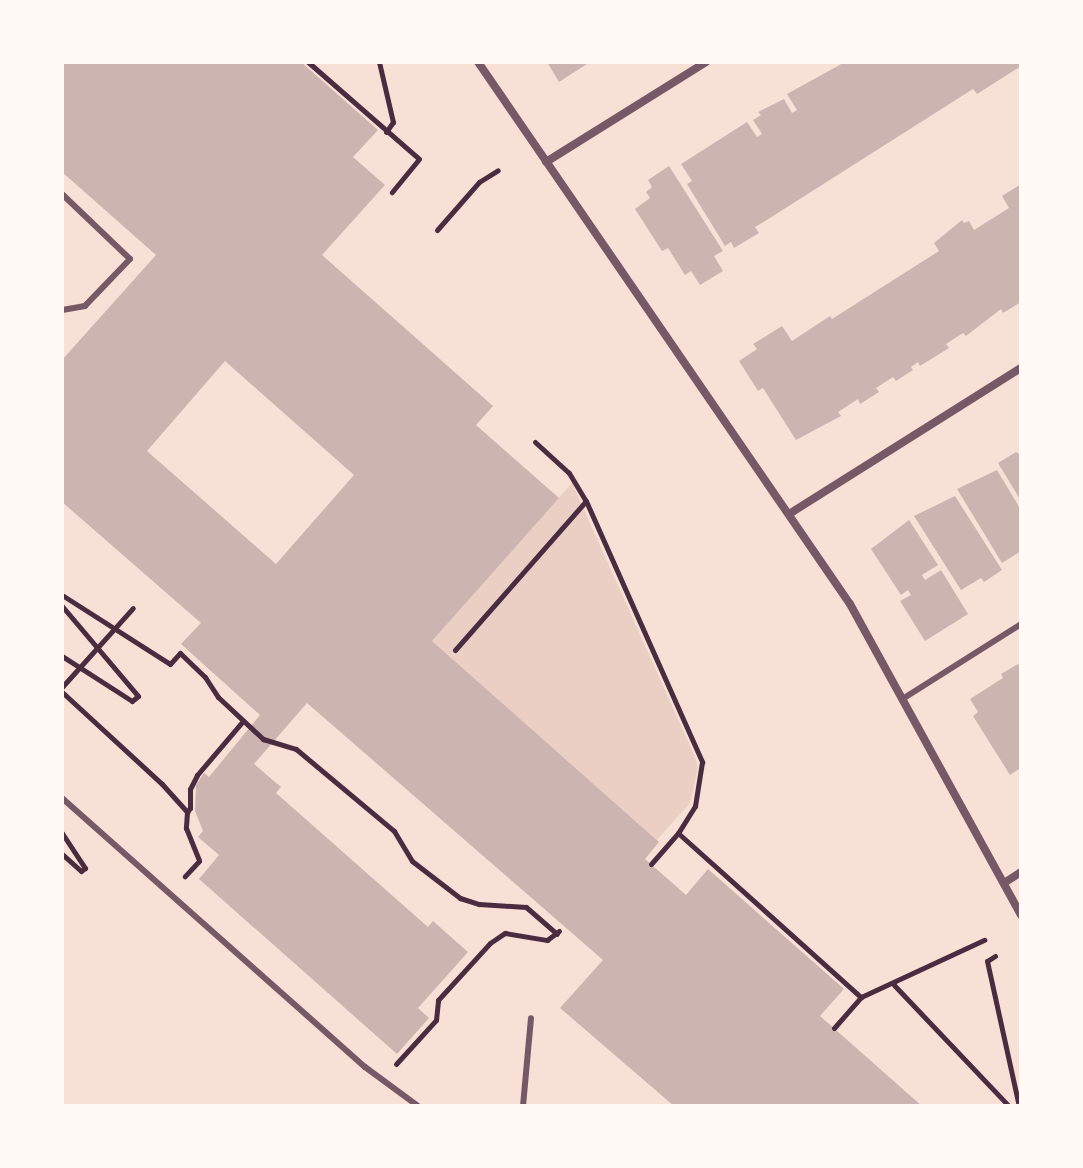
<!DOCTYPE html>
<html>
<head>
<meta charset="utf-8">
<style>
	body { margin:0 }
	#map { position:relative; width:1083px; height:1168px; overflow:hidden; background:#f7e1d7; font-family:Mulish,sans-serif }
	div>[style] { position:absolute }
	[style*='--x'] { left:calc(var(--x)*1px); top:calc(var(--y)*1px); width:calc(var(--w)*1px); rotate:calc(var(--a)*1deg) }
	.green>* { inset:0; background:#ebcfc5 }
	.building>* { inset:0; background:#ccb4b1 }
	.path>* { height:5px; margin:-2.5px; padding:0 2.5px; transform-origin:2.5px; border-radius:2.5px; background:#4a2c40 }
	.service>* { height:6px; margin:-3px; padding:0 3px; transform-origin:3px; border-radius:3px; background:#755966 }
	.minor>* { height:8px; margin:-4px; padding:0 4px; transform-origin:4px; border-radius:4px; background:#755966 }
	span { translate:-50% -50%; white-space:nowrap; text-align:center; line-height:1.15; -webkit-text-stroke:6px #fffaf5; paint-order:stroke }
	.frame { position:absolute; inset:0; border:64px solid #fffaf5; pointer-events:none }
</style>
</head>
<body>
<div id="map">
	<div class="green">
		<div style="clip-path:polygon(572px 483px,696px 759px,698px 768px,690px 803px,657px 840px,432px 641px)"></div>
	</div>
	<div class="building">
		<div style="clip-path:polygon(evenodd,62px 62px,301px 62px,378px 130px,353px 157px,385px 185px,322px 255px,493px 406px,476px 425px,559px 498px,432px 641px,659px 842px,645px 859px,686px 895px,708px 869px,844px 989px,820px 1016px,922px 1106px,674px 1106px,560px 1008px,603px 960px,307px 703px,254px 764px,281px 787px,276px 793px,428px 927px,433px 921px,468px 952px,418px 1008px,429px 1018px,397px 1054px,199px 879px,219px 855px,198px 837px,203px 831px,195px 811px,196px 785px,204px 773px,209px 777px,260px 715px,181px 644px,201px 623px,62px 502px,62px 360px,156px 255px,62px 172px,62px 62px,225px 361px,354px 475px,276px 564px,147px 451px,225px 361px)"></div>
		<div style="clip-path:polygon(547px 62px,590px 62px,559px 82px)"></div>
		<div style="clip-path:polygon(845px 62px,1021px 62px,1021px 66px,977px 94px,973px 89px,762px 223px,755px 227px,759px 233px,734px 248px,731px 242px,725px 246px,687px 184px,692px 181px,681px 164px,747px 122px,757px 137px,762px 134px,753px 120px,761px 115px,758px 112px,784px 99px,792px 113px,797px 110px,787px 94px)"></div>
		<div style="clip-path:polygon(669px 166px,723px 251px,714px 256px,723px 271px,700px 285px,691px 271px,685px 275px,668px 248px,662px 251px,635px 209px,650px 198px,646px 192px,652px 187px,648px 180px)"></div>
		<div style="clip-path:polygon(1021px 184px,1021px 302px,1003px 313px,1001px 309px,966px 336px,963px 333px,946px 344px,949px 348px,920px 366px,918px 362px,911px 367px,913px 370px,896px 381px,893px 377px,876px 388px,879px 392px,860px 404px,858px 399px,838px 412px,841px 416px,796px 440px,763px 388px,758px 391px,739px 361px,757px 349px,753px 344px,782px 326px,792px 341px,830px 316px,832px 319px,939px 251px,934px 243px,962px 220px,964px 223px,969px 221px,974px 230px,1009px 208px,1002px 196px)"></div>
		<div style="clip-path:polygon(1016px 452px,1021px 455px,1021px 501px,998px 463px)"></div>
		<div style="clip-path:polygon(997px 470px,1021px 510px,1021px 551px,1002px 563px,957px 489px)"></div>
		<div style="clip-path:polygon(955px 496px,1002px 570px,984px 582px,981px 578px,961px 590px,914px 516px)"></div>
		<div style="clip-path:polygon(909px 520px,938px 565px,922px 575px,925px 580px,941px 570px,968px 614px,925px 641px,900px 601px,911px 595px,908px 590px,901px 595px,871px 549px)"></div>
		<div style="clip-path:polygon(1018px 664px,1021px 669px,1021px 772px,1019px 769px,1010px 775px,973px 716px,978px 712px,970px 699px,1003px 678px,1001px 674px)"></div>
	</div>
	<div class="path">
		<div style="--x:308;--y:62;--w:147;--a:41.1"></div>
		<div style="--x:419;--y:159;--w:43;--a:129.3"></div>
		<div style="--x:379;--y:62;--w:62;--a:76.9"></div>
		<div style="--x:393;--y:122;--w:12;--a:125"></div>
		<div style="--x:437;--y:230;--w:64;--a:-48.8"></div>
		<div style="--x:479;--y:182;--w:22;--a:-32"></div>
		<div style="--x:535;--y:442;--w:46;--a:42.4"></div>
		<div style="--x:569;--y:473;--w:33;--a:59"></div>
		<div style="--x:586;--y:501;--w:286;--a:66"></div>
		<div style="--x:702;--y:762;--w:45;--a:99"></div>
		<div style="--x:695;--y:806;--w:32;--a:122"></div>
		<div style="--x:678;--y:833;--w:246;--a:41.9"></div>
		<div style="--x:62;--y:595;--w:128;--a:32.6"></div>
		<div style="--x:170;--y:664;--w:15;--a:-48"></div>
		<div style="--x:180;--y:653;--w:35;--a:44"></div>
		<div style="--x:205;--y:677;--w:24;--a:57"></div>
		<div style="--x:218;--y:697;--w:62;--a:43"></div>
		<div style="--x:263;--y:739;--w:34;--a:17"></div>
		<div style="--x:296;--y:749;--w:128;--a:39.9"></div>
		<div style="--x:394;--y:831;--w:35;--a:59"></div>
		<div style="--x:412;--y:861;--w:61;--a:37.6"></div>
		<div style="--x:460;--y:898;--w:20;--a:18"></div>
		<div style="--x:479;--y:904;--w:47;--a:3.7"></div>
		<div style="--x:526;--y:907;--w:41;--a:41.1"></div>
		<div style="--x:62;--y:606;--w:118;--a:49.8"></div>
		<div style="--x:138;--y:696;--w:8;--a:140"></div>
		<div style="--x:132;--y:701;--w:83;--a:-147.3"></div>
		<div style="--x:455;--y:650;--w:198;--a:-48.7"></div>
		<div style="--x:62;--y:687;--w:106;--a:-48.1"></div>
		<div style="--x:62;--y:692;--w:136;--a:42.6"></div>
		<div style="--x:162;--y:784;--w:38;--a:48"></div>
		<div style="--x:187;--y:812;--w:16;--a:94"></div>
		<div style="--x:186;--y:828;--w:35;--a:68"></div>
		<div style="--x:199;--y:861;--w:21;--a:133"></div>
		<div style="--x:187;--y:812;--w:5;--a:-53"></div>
		<div style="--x:190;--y:808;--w:19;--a:-90"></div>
		<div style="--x:190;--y:789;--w:16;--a:-63"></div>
		<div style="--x:197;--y:775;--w:71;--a:-49.6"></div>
		<div style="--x:62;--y:833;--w:42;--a:56.7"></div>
		<div style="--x:85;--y:868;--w:5;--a:143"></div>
		<div style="--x:81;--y:871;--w:25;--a:-138"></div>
		<div style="--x:651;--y:864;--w:41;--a:-48.9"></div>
		<div style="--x:995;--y:956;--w:9;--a:148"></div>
		<div style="--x:987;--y:961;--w:148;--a:77.6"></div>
		<div style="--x:894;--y:985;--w:167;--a:46.5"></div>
		<div style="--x:834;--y:1028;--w:41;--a:-48.9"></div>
		<div style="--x:861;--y:997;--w:136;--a:-24.9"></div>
		<div style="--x:396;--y:1064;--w:59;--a:-47.7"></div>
		<div style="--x:436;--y:1020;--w:20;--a:-84"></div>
		<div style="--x:438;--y:1000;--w:77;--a:-47.6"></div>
		<div style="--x:490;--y:943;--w:18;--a:-34"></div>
		<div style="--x:505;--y:933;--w:43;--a:9.5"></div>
		<div style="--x:547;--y:940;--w:15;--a:-37"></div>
	</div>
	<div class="service">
		<div style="--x:62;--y:194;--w:94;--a:43.7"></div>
		<div style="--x:130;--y:259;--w:65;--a:133.8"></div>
		<div style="--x:85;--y:306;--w:23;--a:170"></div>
		<div style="--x:904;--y:698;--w:138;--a:-32.3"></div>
		<div style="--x:62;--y:798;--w:405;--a:41.6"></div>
		<div style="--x:365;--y:1067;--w:66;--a:36.3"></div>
		<div style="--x:523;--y:1106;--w:88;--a:-84.8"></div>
	</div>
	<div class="minor">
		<div style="--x:478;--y:62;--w:657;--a:55.54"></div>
		<div style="--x:850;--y:604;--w:355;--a:61.2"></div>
		<div style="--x:546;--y:162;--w:189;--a:-32"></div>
		<div style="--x:789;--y:514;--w:274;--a:-32.2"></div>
		<div style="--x:1004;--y:883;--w:20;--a:-33"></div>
	</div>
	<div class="frame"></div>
</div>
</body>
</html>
